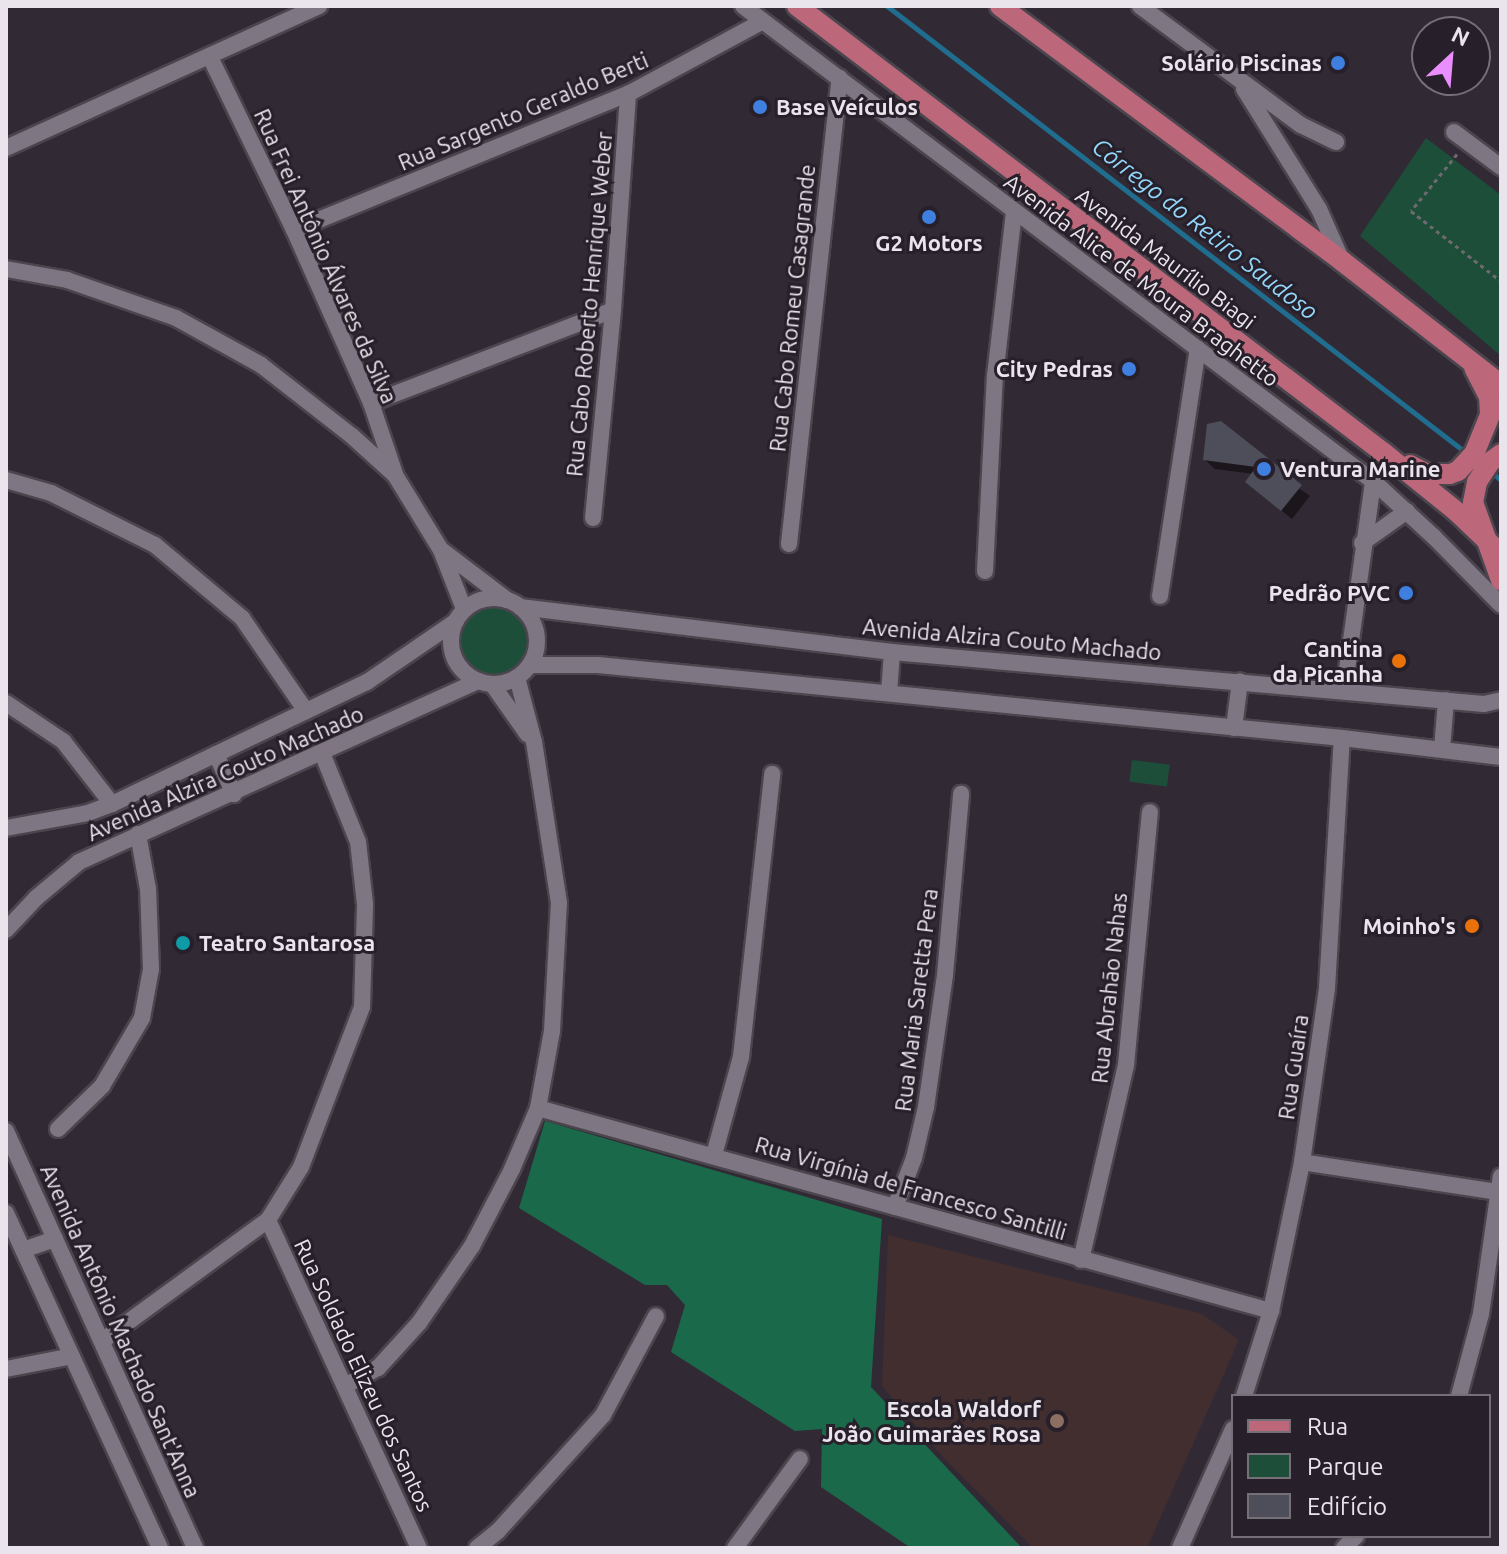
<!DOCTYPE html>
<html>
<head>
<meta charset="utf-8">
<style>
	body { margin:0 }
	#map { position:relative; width:1507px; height:1554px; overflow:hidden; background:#312a34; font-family:Ubuntu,sans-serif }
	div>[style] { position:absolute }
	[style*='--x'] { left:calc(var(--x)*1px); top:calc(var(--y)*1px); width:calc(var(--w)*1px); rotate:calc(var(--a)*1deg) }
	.education>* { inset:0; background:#422e2f }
	.green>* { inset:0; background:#1c4e39; transform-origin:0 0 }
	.round { border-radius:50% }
	.forest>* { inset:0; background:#1a694a }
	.shadow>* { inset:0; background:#0007 }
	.stream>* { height:5px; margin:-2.5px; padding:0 2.5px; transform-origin:2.5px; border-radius:2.5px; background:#206d8f }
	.building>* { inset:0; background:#4e4d5a }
	.path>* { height:3px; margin-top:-1.5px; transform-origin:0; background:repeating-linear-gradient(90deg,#6e6871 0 4px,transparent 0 8px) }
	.roads { filter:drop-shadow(2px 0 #4b454e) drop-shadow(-2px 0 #4b454e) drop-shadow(0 2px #4b454e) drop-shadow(0 -2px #4b454e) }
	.minor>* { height:16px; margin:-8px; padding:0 8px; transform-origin:8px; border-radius:8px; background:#7e7682 }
	.minor>.ring { margin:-8px; padding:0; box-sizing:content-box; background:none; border:16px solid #7e7682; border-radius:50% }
	.major>* { height:20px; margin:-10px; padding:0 10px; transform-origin:10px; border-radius:10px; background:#bc677a }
	.dots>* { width:22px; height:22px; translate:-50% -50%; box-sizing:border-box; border:4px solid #27202a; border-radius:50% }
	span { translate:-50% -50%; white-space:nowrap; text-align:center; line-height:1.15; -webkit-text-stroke:6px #27202a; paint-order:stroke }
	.poi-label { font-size:22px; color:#eae5ec; font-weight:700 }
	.right { translate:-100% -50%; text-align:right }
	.left { translate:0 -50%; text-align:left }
	.street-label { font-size:22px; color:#eae5ec }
	.water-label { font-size:24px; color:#92d7fb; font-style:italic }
	.frame { position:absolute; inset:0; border:8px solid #eae5ec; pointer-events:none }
	.legend { position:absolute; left:1231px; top:1394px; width:260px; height:144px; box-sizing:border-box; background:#27202a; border:2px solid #756f78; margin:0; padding:10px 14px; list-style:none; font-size:24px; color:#eae5ec }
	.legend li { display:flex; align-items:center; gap:16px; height:40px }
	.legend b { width:40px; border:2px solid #756f78 }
	.north { position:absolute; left:1411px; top:16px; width:80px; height:80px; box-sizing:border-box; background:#27202a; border:2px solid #756f78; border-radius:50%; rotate:26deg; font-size:22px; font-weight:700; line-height:32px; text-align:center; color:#eae5ec }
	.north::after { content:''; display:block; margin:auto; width:28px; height:36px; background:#ea8dfd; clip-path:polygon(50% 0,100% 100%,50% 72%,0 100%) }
</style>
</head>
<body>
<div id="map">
	<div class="education">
		<div style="clip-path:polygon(888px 1235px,1202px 1314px,1239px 1340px,1147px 1548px,1033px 1548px,942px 1456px,882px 1386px)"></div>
	</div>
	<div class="green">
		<div style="clip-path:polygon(1426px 138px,1501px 195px,1501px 356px,1360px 236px)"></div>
		<div class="round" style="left:459px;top:606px;width:68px;height:68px"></div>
		<div style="left:1132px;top:760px;width:38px;height:22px;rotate:7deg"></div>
	</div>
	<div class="forest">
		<div style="clip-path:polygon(545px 1121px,882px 1219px,871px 1387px,1022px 1548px,911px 1548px,821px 1487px,822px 1429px,795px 1431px,671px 1352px,685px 1305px,667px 1285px,645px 1285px,519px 1208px)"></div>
	</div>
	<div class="shadow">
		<div style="clip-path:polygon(1209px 426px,1310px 496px,1292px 519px,1257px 491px,1254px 474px,1215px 469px,1205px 460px)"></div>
	</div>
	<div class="stream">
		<div style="--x:887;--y:6;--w:735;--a:37.65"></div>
		<div style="--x:1489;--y:470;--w:16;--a:40"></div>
	</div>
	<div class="building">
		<div style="clip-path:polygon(1221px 421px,1302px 485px,1281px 511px,1245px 482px,1256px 467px,1203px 460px,1207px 424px)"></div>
	</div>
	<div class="path">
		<div style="--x:1457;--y:154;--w:73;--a:128.9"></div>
		<div style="--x:1411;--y:211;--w:114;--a:37.9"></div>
	</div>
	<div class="roads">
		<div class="minor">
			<div style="--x:743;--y:6;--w:789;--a:37.02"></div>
			<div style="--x:1373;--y:481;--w:83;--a:42.6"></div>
			<div style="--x:1434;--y:537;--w:95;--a:45.4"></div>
			<div style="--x:1140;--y:6;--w:200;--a:36.5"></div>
			<div style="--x:1301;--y:125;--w:39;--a:26"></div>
			<div style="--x:210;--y:57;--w:192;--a:64.1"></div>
			<div style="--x:294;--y:230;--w:189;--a:66"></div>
			<div style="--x:371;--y:403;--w:75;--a:71.3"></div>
			<div style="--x:1244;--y:89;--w:142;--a:58"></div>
			<div style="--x:1319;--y:209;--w:57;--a:66.1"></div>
			<div style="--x:1454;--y:132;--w:59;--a:36.7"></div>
			<div style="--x:6;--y:148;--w:344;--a:-24.4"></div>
			<div style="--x:294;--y:230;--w:361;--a:-22.2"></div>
			<div style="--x:628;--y:94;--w:153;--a:-28.4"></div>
			<div style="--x:6;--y:269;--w:62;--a:10.2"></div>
			<div style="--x:67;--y:280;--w:115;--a:19.2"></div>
			<div style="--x:176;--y:318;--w:97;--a:28.9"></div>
			<div style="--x:261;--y:365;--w:115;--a:38"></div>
			<div style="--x:352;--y:436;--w:58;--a:42.2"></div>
			<div style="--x:395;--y:475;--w:88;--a:58.5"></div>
			<div style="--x:441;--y:550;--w:63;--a:68.7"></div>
			<div style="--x:371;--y:403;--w:259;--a:-21"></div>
			<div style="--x:6;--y:480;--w:47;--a:16.1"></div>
			<div style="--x:51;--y:493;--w:116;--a:26.6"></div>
			<div style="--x:155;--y:545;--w:114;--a:40"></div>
			<div style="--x:242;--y:618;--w:113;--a:55.5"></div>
			<div style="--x:593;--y:518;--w:209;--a:-84.5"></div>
			<div style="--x:613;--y:310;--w:217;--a:-86"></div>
			<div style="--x:1362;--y:543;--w:55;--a:-35.4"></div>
			<div style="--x:789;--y:544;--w:469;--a:-83.8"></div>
			<div style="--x:443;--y:551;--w:81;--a:37.4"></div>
			<div style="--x:985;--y:571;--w:195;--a:-87.1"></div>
			<div style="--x:995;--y:376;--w:166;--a:-83.4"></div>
			<div style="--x:1160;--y:596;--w:250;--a:-81.3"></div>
			<div class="ring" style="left:451px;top:598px;width:70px;height:70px"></div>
			<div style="--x:520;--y:607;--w:375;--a:6.9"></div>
			<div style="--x:892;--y:652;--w:594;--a:5.02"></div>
			<div style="--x:1484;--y:704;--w:17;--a:-13"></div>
			<div style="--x:530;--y:665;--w:68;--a:0"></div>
			<div style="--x:598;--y:665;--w:748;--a:5.6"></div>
			<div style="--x:1342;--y:738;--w:160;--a:6.8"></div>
			<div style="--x:492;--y:684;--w:62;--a:54.8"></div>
			<div style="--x:1344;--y:691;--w:212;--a:-82.1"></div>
			<div style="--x:889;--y:693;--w:41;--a:-85.8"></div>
			<div style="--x:6;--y:703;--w:69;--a:33.7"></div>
			<div style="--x:63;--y:741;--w:80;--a:52.1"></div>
			<div style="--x:1234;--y:728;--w:47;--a:-82.7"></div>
			<div style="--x:1442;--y:749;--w:49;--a:-85.3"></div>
			<div style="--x:216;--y:754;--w:44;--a:65.8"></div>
			<div style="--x:6;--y:828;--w:83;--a:-10.4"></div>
			<div style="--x:88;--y:813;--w:26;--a:-21"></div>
			<div style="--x:112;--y:804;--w:283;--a:-25.6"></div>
			<div style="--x:367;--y:682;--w:107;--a:-34.3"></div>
			<div style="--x:6;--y:930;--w:44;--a:-46.8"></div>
			<div style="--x:36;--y:898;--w:56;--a:-39.9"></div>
			<div style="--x:79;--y:862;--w:438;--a:-24.4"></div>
			<div style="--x:538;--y:1108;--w:761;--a:15.48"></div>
			<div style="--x:58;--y:1129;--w:62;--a:-44.3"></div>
			<div style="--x:102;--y:1086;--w:79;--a:-59.5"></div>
			<div style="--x:142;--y:1018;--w:50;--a:-79.6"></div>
			<div style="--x:151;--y:969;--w:80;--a:-92.1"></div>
			<div style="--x:148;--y:889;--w:56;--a:-100.3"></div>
			<div style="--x:6;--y:1131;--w:458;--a:65.6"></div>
			<div style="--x:714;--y:1155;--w:102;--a:-74.6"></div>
			<div style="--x:741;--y:1057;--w:285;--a:-83.7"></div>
			<div style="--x:1302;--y:1162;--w:199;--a:8.7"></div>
			<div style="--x:895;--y:1207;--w:53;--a:-68.8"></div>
			<div style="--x:914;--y:1158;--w:52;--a:-76.8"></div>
			<div style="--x:926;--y:1107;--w:133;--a:-81.8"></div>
			<div style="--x:945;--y:975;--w:182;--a:-84.9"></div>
			<div style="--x:6;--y:1213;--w:369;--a:65.3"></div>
			<div style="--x:268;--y:1220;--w:361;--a:65.3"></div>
			<div style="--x:23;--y:1250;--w:34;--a:-19"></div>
			<div style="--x:1081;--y:1260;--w:200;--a:-77"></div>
			<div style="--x:1126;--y:1065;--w:254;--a:-84.6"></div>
			<div style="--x:102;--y:1341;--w:205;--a:-36.1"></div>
			<div style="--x:268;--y:1220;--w:62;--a:-58.1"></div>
			<div style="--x:301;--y:1167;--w:98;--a:-69.2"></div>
			<div style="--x:336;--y:1075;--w:73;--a:-69.1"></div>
			<div style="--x:362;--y:1007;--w:103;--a:-88.3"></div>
			<div style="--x:365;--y:904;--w:62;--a:-96.4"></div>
			<div style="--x:358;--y:842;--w:96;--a:-112"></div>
			<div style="--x:6;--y:1369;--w:67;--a:-11.1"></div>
			<div style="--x:345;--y:1386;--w:38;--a:-29"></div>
			<div style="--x:378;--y:1368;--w:61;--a:-47.7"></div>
			<div style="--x:419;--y:1323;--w:93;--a:-55.5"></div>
			<div style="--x:472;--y:1246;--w:87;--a:-62.5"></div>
			<div style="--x:512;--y:1169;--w:66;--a:-66.9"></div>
			<div style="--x:538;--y:1108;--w:78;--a:-79.7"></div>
			<div style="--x:552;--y:1031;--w:128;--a:-86.9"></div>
			<div style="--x:559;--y:903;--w:163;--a:-98.8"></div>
			<div style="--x:534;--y:742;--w:67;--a:-104.7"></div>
			<div style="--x:1244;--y:1396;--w:89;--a:-72.4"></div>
			<div style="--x:1271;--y:1311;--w:152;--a:-78.2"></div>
			<div style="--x:1302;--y:1162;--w:176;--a:-81.8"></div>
			<div style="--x:1327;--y:988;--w:250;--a:-86.6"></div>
			<div style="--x:1459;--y:1396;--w:85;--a:-75"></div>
			<div style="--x:1481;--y:1314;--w:139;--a:-81.8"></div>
			<div style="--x:477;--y:1548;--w:27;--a:-39"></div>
			<div style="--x:498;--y:1531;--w:156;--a:-47.8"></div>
			<div style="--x:603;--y:1415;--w:112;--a:-61.8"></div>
			<div style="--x:735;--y:1548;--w:110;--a:-53.9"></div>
			<div style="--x:1180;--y:1548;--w:130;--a:-66"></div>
			<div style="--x:1344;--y:1548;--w:17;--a:-45"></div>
		</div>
		<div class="major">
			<div style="--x:797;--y:6;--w:738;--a:37.29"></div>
			<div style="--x:1384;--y:453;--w:94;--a:38.9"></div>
			<div style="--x:1457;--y:512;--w:61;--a:43.7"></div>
			<div style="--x:1000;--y:6;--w:427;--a:36.7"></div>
			<div style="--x:1342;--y:261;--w:202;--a:37.9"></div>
			<div style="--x:1501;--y:454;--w:14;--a:144"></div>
			<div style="--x:1490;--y:462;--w:24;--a:123"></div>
			<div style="--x:1477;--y:482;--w:20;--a:101"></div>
			<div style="--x:1473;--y:502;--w:83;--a:70.3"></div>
			<div style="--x:1410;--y:465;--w:20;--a:27"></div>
			<div style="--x:1428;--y:474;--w:22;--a:0"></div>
			<div style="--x:1450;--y:474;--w:9;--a:-21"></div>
			<div style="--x:1458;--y:471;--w:23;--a:-47"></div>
			<div style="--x:1474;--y:454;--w:42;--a:-67.7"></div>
			<div style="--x:1490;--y:415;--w:18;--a:-93"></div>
			<div style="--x:1489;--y:397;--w:33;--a:-117"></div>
		</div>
	</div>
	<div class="dots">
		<div style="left:1338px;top:63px;background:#3f7fe0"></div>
		<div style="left:760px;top:107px;background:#3f7fe0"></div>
		<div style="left:929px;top:217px;background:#3f7fe0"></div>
		<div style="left:1129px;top:369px;background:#3f7fe0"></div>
		<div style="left:1264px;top:469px;background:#3f7fe0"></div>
		<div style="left:1406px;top:593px;background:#3f7fe0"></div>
		<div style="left:1399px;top:661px;background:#e8710a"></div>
		<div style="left:1472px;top:926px;background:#e8710a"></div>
		<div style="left:183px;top:943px;background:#0f9aa8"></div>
		<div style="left:1057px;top:1421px;background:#8d6e63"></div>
	</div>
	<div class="poi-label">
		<span class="right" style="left:1322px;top:63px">Solário Piscinas</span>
		<span class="left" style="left:776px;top:107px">Base Veículos</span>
		<span style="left:929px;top:243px">G2 Motors</span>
		<span class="right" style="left:1113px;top:369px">City Pedras</span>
		<span class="left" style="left:1280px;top:469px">Ventura Marine</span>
		<span class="right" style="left:1390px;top:593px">Pedrão PVC</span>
		<span class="right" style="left:1383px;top:661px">Cantina<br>da Picanha</span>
		<span class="right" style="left:1456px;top:926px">Moinho's</span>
		<span class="left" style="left:199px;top:943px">Teatro Santarosa</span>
		<span class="right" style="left:1041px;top:1421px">Escola Waldorf<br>João Guimarães Rosa</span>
	</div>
	<div class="street-label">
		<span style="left:523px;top:111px;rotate:-23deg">Rua Sargento Geraldo Berti</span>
		<span style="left:326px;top:256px;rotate:66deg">Rua Frei Antônio Álvares da Silva</span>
		<span style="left:1166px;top:258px;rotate:37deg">Avenida Maurílio Biagi</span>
		<span style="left:1142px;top:280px;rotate:37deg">Avenida Alice de Moura Braghetto</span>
		<span style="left:589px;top:304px;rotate:-85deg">Rua Cabo Roberto Henrique Weber</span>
		<span style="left:792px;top:308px;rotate:-84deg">Rua Cabo Romeu Casagrande</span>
		<span style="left:1012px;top:639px;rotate:5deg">Avenida Alzira Couto Machado</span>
		<span style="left:225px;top:773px;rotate:-24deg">Avenida Alzira Couto Machado</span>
		<span style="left:1109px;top:988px;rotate:-84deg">Rua Abrahão Nahas</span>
		<span style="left:916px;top:1000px;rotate:-83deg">Rua Maria Saretta Pera</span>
		<span style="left:1293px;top:1067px;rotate:-82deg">Rua Guaíra</span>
		<span style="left:911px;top:1188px;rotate:16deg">Rua Virgínia de Francesco Santilli</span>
		<span style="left:121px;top:1331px;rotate:66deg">Avenida Antônio Machado Sant'Anna</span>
		<span style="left:364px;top:1375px;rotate:65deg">Rua Soldado Elizeu dos Santos</span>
	</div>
	<div class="water-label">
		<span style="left:1205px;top:229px;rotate:38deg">Córrego do Retiro Saudoso</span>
	</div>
	<div class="frame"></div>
	<ul class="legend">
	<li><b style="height:10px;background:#bc677a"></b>Rua</li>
	<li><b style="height:22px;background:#1c4e39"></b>Parque</li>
	<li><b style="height:22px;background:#4e4d5a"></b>Edifício</li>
	</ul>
	<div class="north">N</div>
</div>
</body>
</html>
